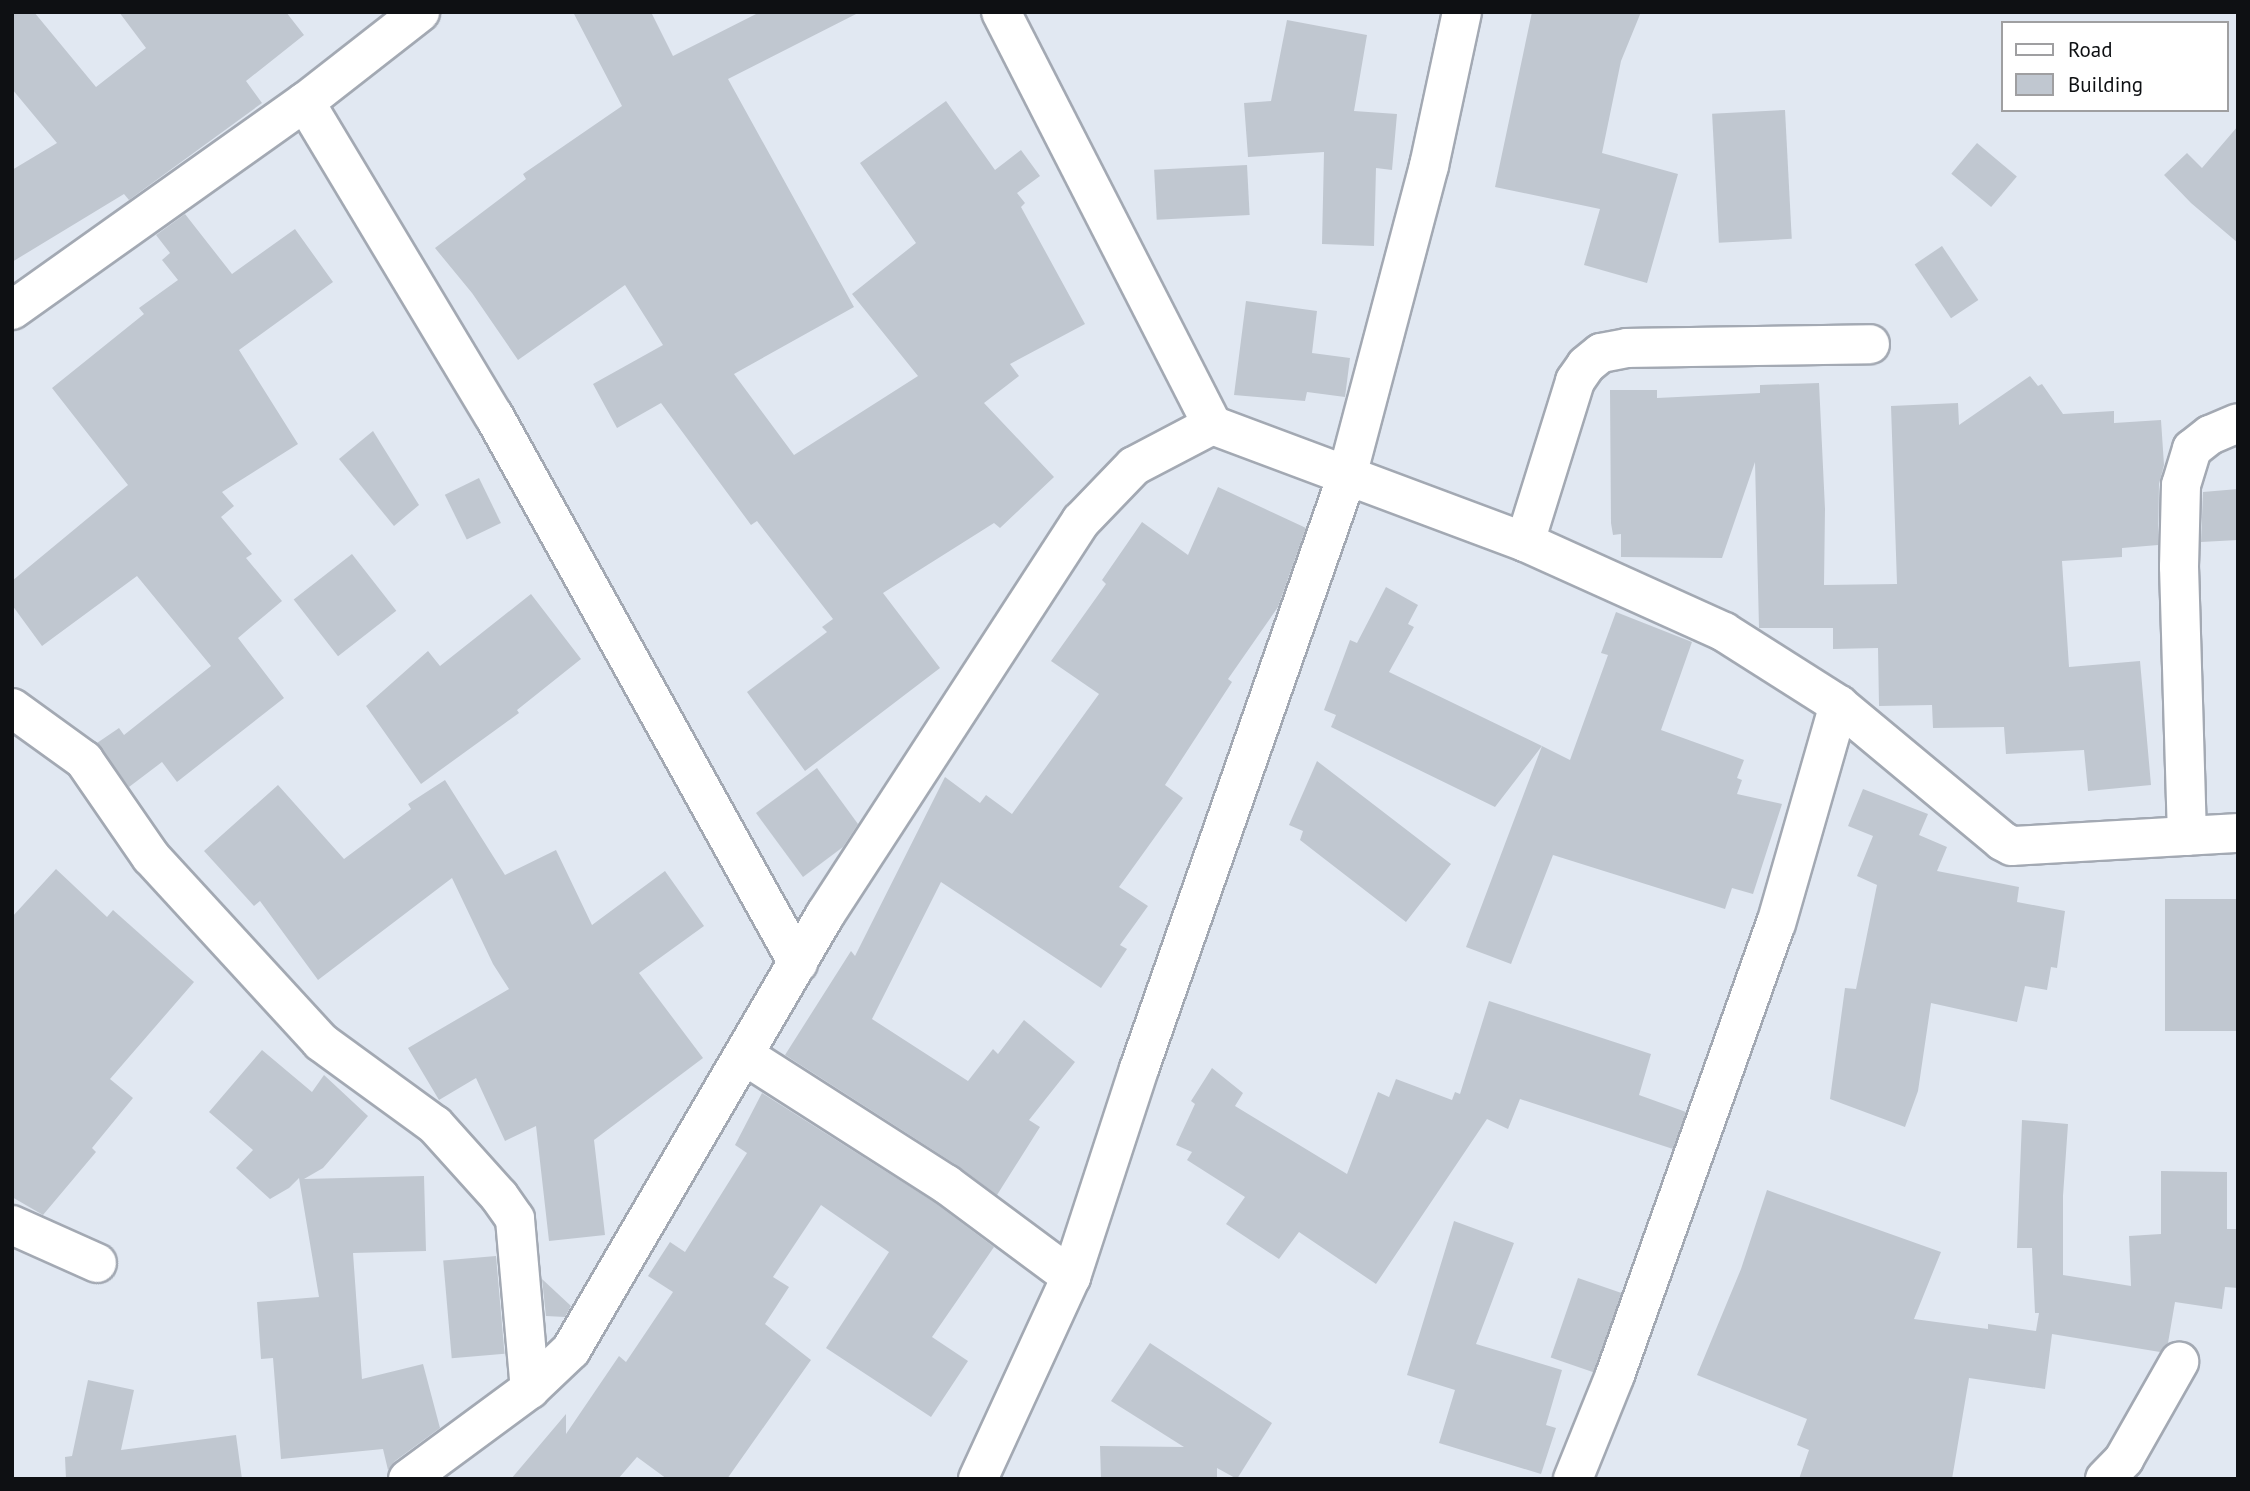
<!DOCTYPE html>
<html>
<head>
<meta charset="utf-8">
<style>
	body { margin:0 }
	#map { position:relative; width:2250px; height:1491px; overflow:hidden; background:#e1e8f2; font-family:"PT Sans",sans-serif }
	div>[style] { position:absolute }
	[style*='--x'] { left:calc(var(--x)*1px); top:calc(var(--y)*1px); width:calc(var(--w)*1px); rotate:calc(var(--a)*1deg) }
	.building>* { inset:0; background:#c0c7d0; transform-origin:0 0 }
	.roads { filter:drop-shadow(2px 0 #a3a9b3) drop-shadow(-2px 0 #a3a9b3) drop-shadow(0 2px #a3a9b3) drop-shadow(0 -2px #a3a9b3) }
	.minor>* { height:38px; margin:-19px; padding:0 19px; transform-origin:19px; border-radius:19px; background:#fff }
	span { translate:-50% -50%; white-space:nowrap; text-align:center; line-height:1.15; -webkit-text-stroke:7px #fff; paint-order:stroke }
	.frame { position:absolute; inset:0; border:14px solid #0e1013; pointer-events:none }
	.legend { position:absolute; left:2001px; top:21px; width:228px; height:91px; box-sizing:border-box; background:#fff; border:2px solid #9f9fa1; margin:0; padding:9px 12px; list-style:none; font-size:21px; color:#0e1013 }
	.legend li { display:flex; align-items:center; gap:14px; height:35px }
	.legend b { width:35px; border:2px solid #9f9fa1 }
</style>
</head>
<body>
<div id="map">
	<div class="building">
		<div style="clip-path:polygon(12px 12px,34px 12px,96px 87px,146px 48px,119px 12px,286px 12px,304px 35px,246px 81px,262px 103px,129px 200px,124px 194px,12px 262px,12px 170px,57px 143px,12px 89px)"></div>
		<div style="clip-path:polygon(573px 12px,651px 12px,673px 56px,760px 12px,860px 12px,728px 79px,854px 307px,734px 374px,794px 455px,918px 376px,852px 294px,916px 243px,860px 163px,946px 101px,995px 170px,1021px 150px,1040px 176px,1017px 193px,1025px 203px,1021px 207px,1085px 324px,1010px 364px,1019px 376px,984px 403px,1054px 477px,1000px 528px,994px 523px,883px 593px,940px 668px,805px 771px,747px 692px,827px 632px,822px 627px,833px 619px,757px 521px,751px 525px,661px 403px,617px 428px,593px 384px,663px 345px,625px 285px,518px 360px,472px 293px,435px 248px,526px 179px,523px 174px,622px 106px)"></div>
		<div style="clip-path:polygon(1532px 12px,1641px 12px,1621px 61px,1602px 153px,1678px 174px,1647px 283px,1584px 265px,1600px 209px,1495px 187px)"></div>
		<div style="clip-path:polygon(1287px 20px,1367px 35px,1354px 111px,1397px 114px,1392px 170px,1376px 168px,1374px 246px,1322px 244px,1324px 152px,1248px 157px,1244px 103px,1271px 101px)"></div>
		<div style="left:1785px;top:110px;width:129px;height:73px;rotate:87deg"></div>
		<div style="clip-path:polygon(2238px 126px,2238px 243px,2191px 203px,2164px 175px,2187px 153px,2202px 168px)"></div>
		<div style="left:1977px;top:143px;width:52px;height:40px;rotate:40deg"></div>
		<div style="left:1247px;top:165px;width:50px;height:93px;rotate:87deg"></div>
		<div style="clip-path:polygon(185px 214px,232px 274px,295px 229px,333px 282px,239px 350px,298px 444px,222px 492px,234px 506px,221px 517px,252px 554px,246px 558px,282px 601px,238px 638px,284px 698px,177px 782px,162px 762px,129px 787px,97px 743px,119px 728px,124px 735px,211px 666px,137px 576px,42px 646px,12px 605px,12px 581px,128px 485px,52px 388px,144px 314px,139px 308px,178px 280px,162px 260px,170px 253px,156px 235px)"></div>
		<div style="left:1942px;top:246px;width:65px;height:33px;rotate:56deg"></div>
		<div style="clip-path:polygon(1246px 301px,1317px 311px,1312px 353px,1350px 358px,1345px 397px,1307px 392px,1305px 401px,1234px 395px)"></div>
		<div style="clip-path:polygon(2030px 376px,2038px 386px,2042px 384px,2063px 414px,2114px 411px,2114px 423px,2161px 420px,2164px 465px,2159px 484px,2158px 545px,2122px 548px,2122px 557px,2062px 561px,2069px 667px,2140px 661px,2151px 785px,2088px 791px,2084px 750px,2006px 754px,2004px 727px,1933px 728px,1932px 705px,1879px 706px,1878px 648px,1833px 649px,1833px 628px,1759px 628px,1755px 462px,1722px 558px,1621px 557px,1621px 534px,1613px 535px,1611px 523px,1610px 390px,1657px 390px,1657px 398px,1760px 393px,1760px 385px,1819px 383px,1825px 509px,1824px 585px,1897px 584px,1891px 406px,1958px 403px,1959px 425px)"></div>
		<div style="clip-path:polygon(373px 431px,419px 505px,394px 526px,339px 459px)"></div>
		<div style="left:479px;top:478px;width:50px;height:38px;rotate:64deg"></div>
		<div style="clip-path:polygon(1218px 487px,1306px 528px,1278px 607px,1228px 679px,1232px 682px,1165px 785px,1183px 798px,1119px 887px,1148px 906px,1120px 945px,1127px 949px,1101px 988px,941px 882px,872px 1019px,968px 1081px,993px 1049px,998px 1054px,1024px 1020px,1075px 1062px,1029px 1120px,1040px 1127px,997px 1195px,958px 1166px,785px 1055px,851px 951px,855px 956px,945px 777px,980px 803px,986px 795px,1012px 814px,1099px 694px,1051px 661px,1106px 584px,1102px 580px,1142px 522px,1188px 555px)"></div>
		<div style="clip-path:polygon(2238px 489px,2238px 540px,2201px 542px,2203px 492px)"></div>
		<div style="left:352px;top:554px;width:72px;height:74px;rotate:52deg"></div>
		<div style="clip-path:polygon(1386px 587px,1418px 605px,1408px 624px,1414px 627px,1389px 672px,1542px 746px,1495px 807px,1331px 727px,1336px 715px,1324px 710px,1350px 640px,1357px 643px)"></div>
		<div style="clip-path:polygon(531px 594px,581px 659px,517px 710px,519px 713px,421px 784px,366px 706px,428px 651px,440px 666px)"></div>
		<div style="clip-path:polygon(1616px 612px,1692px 642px,1661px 730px,1744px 760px,1737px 778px,1742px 780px,1737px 794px,1782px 804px,1753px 894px,1732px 888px,1725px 909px,1553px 855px,1511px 964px,1466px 947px,1542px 746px,1570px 760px,1608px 655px,1601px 653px)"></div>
		<div style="clip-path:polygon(1317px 761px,1451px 864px,1406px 922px,1300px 840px,1303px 831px,1289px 825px)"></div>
		<div style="clip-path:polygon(817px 768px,858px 824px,843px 847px,803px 877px,756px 813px)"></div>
		<div style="clip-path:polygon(445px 780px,505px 875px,556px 850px,592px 925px,665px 871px,704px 926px,639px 973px,703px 1058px,594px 1140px,605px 1235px,549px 1241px,536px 1126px,505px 1141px,476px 1078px,439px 1100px,408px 1048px,509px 989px,493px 964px,452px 878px,318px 980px,260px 901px,254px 906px,204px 851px,278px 785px,344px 859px,411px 809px,408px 804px)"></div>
		<div style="clip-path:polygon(1863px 789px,1928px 814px,1919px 835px,1947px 847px,1937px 871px,2019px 887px,2017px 902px,2065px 911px,2057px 968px,2051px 967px,2047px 990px,2025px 986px,2017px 1022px,1931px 1003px,1918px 1091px,1905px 1127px,1830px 1099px,1845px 988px,1856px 989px,1877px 885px,1857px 876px,1873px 836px,1848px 826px)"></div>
		<div style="clip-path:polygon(56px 869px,107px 917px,113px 910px,194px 982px,110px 1079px,133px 1098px,92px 1148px,96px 1152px,43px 1215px,12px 1197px,12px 917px)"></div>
		<div style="left:2238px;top:899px;width:132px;height:73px;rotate:90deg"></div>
		<div style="clip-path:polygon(1489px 1001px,1651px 1054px,1639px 1095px,1686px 1112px,1673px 1149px,1520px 1099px,1508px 1129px,1487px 1119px,1376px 1284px,1299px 1232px,1279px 1259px,1226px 1224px,1245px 1197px,1187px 1160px,1192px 1152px,1176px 1145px,1195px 1104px,1191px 1101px,1212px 1068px,1243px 1093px,1235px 1106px,1347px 1174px,1378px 1092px,1389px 1097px,1396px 1079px,1452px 1100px,1455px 1092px,1460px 1094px)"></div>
		<div style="clip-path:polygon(262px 1050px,312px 1092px,324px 1075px,368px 1116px,323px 1168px,304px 1179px,424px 1176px,426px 1251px,353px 1253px,362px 1379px,423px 1364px,440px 1428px,395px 1461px,388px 1470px,383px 1449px,281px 1459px,273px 1358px,261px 1359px,257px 1302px,319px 1297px,299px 1178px,289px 1188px,270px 1199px,236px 1168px,253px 1150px,209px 1112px)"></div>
		<div style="clip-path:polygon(762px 1093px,934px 1202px,994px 1247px,932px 1337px,968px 1361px,931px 1417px,826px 1348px,889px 1252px,821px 1205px,773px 1277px,789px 1287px,765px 1324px,811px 1360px,727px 1479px,667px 1479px,637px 1457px,618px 1479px,511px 1479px,566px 1414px,566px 1434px,619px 1356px,626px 1362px,673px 1292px,648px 1276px,670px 1242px,685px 1252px,747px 1153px,735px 1145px)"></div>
		<div style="clip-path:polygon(2022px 1120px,2068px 1124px,2063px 1196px,2063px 1275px,2131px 1286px,2129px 1236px,2161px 1234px,2161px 1171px,2227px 1172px,2227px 1229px,2238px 1229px,2238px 1288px,2225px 1287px,2222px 1309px,2175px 1302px,2168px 1343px,2160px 1352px,2052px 1334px,2045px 1389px,1969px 1378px,1952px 1479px,1799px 1479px,1809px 1450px,1797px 1445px,1807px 1419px,1697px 1375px,1741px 1269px,1767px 1190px,1941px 1252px,1914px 1319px,1988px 1329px,1988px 1324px,2036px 1331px,2039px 1313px,2035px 1313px,2032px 1248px,2017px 1248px)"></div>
		<div style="clip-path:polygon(1454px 1221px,1514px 1243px,1476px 1344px,1562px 1370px,1546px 1425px,1556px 1428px,1541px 1474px,1439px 1443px,1455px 1390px,1407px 1375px)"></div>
		<div style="left:496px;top:1256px;width:98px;height:53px;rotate:85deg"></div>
		<div style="left:1578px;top:1278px;width:46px;height:84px;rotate:19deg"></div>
		<div style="clip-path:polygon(542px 1279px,571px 1306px,565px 1317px,546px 1316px)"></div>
		<div style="clip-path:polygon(1150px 1343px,1272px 1423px,1237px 1479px,1217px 1468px,1217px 1479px,1101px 1479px,1100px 1446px,1184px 1447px,1111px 1401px)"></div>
		<div style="clip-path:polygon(88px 1380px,134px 1390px,121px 1450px,236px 1435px,242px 1479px,66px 1479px,65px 1457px,72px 1456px)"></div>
	</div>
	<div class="roads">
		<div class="minor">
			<div style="--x:1001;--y:12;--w:464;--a:62.9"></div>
			<div style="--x:305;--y:102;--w:366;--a:59"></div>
			<div style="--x:494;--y:416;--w:626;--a:60.94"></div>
			<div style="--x:12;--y:310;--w:359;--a:-35.4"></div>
			<div style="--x:305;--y:102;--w:146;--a:-38"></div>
			<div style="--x:1525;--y:542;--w:169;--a:-72.7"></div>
			<div style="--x:1575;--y:381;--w:19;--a:-55"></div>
			<div style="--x:1586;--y:365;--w:19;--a:-39"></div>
			<div style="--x:1601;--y:353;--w:26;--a:-11"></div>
			<div style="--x:1627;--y:348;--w:243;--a:-0.9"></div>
			<div style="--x:12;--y:708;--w:89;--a:35.8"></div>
			<div style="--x:84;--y:760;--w:118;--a:55.4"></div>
			<div style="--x:151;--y:857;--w:251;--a:47.4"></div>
			<div style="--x:321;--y:1042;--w:141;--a:36.1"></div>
			<div style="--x:435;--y:1125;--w:96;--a:48"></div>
			<div style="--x:499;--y:1196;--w:28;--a:55"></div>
			<div style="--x:515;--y:1219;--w:171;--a:85"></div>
			<div style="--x:2187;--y:836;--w:269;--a:-91.7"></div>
			<div style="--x:2179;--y:567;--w:82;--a:-88.6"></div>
			<div style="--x:2181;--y:485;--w:38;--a:-73"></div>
			<div style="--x:2192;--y:449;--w:23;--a:-38"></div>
			<div style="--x:2210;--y:435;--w:30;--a:-23"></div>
			<div style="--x:744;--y:1055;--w:240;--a:32.6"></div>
			<div style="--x:946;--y:1184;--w:156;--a:36.6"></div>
			<div style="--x:12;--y:1225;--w:93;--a:24.1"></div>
			<div style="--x:408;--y:1479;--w:152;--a:-36.4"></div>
			<div style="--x:530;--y:1389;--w:57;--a:-43.6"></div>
			<div style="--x:571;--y:1350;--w:504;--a:-59.72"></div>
			<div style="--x:825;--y:915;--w:470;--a:-57"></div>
			<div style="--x:1081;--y:521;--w:76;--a:-46.1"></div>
			<div style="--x:1134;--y:466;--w:88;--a:-27.7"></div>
			<div style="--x:1212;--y:425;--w:334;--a:20.5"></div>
			<div style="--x:1525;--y:542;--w:218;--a:24.3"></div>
			<div style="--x:1724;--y:632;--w:136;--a:32.4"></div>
			<div style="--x:1839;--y:705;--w:212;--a:39.8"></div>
			<div style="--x:2002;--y:841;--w:11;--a:27"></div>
			<div style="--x:2012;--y:846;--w:226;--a:-3.3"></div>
			<div style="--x:978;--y:1479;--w:222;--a:-65.3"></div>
			<div style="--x:1071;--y:1277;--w:219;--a:-71.9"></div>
			<div style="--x:1139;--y:1069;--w:628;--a:-70.67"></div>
			<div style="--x:1347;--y:476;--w:321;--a:-75.2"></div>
			<div style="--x:1429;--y:166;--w:157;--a:-77.9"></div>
			<div style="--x:1573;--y:1479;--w:112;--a:-68"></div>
			<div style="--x:1615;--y:1375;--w:479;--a:-70.4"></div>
			<div style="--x:1776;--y:924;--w:228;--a:-74"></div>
			<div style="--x:2105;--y:1479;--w:28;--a:-46"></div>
			<div style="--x:2124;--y:1459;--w:112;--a:-60.4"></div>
		</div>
	</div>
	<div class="frame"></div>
	<ul class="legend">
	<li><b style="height:9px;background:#fff"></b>Road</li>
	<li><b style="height:19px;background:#c0c7d0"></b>Building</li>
	</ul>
</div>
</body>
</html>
